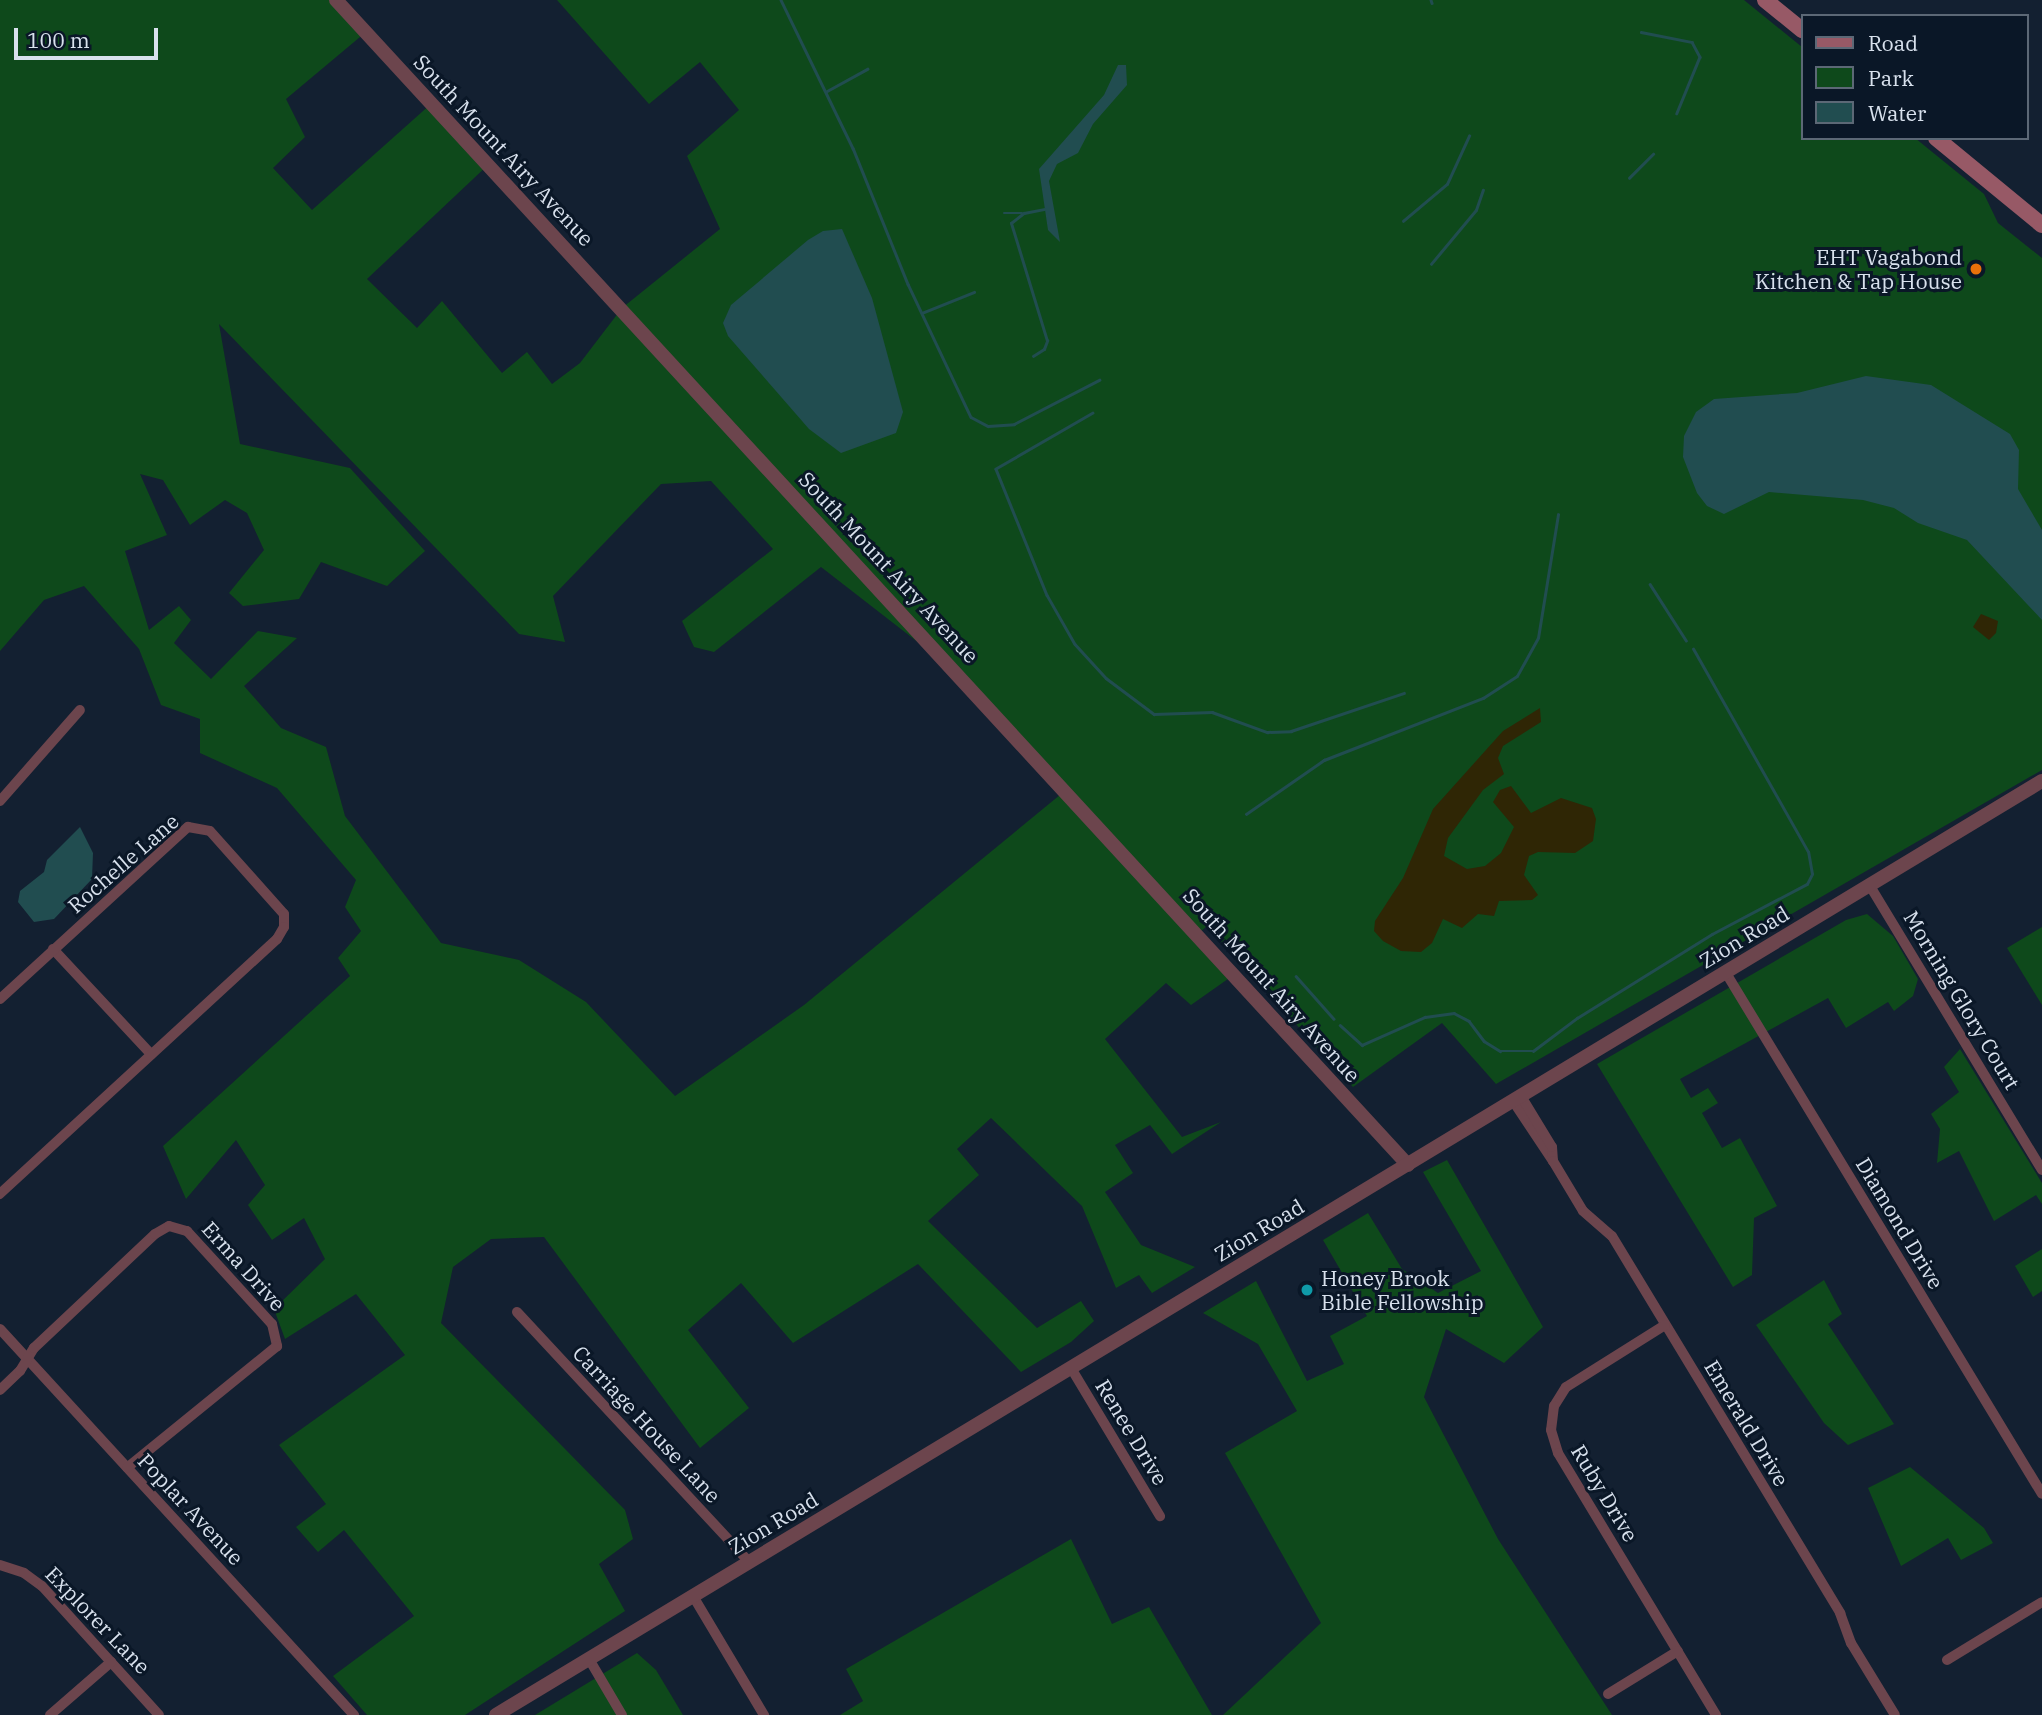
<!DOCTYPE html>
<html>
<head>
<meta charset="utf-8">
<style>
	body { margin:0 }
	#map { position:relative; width:2042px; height:1715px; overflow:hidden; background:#132031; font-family:"IBM Plex Serif",serif }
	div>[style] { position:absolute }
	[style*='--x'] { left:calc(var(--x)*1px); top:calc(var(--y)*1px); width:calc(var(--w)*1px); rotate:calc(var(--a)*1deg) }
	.green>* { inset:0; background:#0e491b }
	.sand>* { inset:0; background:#2f2605 }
	.water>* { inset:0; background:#214d50 }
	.stream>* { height:2.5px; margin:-1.25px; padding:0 1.25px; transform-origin:1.25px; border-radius:1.25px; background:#214d50 }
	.minor>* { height:10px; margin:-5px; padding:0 5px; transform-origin:5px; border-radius:5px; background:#6c454d }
	.tertiary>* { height:14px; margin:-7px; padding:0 7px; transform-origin:7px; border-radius:7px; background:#6c454d }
	.secondary>* { height:16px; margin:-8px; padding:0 8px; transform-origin:8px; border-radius:8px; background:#975966 }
	.dots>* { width:19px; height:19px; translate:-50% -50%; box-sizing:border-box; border:4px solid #0a1727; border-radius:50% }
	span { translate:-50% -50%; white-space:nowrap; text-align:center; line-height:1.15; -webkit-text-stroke:6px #0a1727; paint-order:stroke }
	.street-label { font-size:21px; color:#d8e1ed }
	.poi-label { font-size:21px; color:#d8e1ed }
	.right { translate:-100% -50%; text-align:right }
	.left { translate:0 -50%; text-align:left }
	.legend { position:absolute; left:1801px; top:14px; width:228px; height:126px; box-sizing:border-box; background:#0a1727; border:2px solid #5c6876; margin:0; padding:9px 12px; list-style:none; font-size:21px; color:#d8e1ed }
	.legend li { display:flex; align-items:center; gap:14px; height:35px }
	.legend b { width:35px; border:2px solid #5c6876 }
	.scale { position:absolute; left:14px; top:28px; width:144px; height:32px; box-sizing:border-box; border:4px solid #d8e1ed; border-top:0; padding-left:9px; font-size:21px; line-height:24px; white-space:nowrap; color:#d8e1ed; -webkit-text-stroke:5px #0a1727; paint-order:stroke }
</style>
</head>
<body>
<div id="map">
	<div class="green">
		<div style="clip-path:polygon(evenodd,0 0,336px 0,366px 32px,286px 99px,305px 137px,273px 168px,312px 210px,432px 103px,489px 164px,367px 279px,417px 328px,442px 301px,502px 373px,527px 352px,552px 384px,580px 363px,622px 308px,720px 229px,687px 156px,739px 110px,700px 62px,649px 104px,557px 0,1744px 0,1802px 47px,1802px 138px,1915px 138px,1984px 194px,1998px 223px,2042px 258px,2042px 770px,1496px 1084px,1442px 1023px,1353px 1087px,1207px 926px,1199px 933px,1235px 974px,1191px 1005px,1166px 983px,1105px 1039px,1182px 1137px,1221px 1122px,1172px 1154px,1150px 1125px,1115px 1145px,1133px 1173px,1105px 1192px,1141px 1245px,1195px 1267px,1152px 1293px,1139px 1275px,1116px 1288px,1082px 1206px,991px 1118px,957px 1149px,979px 1175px,928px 1221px,1037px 1328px,1081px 1301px,1094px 1321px,1071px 1342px,1021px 1372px,918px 1264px,793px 1343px,741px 1283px,688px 1330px,749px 1408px,700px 1448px,544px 1237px,491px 1239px,453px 1267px,441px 1323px,625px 1510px,633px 1539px,599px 1564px,625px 1611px,465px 1715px,367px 1715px,333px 1676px,414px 1616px,344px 1530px,318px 1552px,296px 1527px,326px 1504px,279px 1445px,405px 1355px,356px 1294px,285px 1339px,274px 1309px,325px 1259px,304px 1218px,272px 1240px,248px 1205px,265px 1185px,236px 1140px,186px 1199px,163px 1146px,350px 976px,338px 958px,361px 931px,345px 907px,356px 880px,277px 788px,200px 753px,200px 719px,161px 705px,139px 649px,84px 586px,44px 600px,0 651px,0 0,219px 324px,519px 634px,565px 642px,553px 596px,661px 484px,711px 481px,773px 549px,682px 621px,694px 647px,714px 652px,821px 567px,964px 678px,1066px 790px,804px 1005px,675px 1096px,586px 1002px,519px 960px,441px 943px,345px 816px,326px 747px,281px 728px,244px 686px,297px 638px,258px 631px,211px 679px,174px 643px,191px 620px,179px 606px,149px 630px,125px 551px,167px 535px,140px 474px,163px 480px,190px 525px,225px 500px,247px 513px,264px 550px,229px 593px,243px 606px,299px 599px,321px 562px,387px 586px,425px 551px,350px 468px,240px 444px,219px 324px)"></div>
		<div style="clip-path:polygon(1867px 914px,1893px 936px,1918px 979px,1913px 996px,1894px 1011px,1888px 1002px,1846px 1028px,1828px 998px,1680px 1079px,1691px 1098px,1708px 1088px,1718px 1103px,1702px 1113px,1722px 1148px,1740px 1138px,1777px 1206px,1754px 1218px,1752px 1275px,1733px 1287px,1597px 1064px,1846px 920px)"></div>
		<div style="clip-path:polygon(2042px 927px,2042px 1005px,2007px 948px)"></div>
		<div style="clip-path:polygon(1960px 1049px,2042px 1183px,2042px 1204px,2036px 1195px,1994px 1221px,1959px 1151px,1937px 1163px,1940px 1129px,1931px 1114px,1959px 1092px,1944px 1067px)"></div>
		<div style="clip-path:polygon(1447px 1160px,1543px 1327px,1504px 1363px,1446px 1329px,1424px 1397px,1498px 1539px,1612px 1715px,1223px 1715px,1321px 1623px,1225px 1453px,1297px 1411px,1258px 1344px,1203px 1313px,1256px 1281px,1307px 1381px,1344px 1364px,1330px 1336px,1367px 1316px,1323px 1240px,1368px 1213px,1402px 1269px,1438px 1293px,1481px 1271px,1423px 1172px)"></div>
		<div style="clip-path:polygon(2042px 1249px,2042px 1291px,2033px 1297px,2015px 1266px)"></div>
		<div style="clip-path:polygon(1824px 1280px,1842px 1314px,1828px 1324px,1894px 1424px,1848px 1445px,1824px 1423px,1756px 1325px)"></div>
		<div style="clip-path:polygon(1910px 1467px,1984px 1528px,1993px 1543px,1961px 1560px,1948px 1538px,1901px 1566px,1868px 1488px)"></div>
		<div style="clip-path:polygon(1071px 1539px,1112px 1624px,1149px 1607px,1212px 1715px,840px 1715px,863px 1701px,846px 1669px)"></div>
		<div style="clip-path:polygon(637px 1653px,656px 1670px,683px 1715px,535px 1715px)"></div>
	</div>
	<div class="sand">
		<div style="clip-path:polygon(1981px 614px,1998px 621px,1996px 633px,1989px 640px,1973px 627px)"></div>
		<div style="clip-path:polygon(1540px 708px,1541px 722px,1503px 746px,1498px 758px,1504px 774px,1483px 790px,1448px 838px,1444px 856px,1467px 869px,1485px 866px,1501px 853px,1514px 827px,1493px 802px,1500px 790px,1511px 786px,1531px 813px,1561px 798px,1592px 808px,1596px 819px,1593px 841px,1575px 853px,1538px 852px,1529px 856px,1524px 875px,1538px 895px,1532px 900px,1499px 901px,1494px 916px,1478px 914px,1462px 928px,1443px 919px,1432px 943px,1421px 952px,1401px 951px,1383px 941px,1374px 931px,1375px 921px,1403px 878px,1433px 809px,1503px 731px)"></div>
	</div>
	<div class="water">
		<div style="clip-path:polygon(1118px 65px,1126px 65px,1127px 85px,1093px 124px,1078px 153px,1057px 164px,1049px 181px,1060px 242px,1048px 230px,1039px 169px,1104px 95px)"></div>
		<div style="clip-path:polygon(842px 229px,872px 298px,903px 412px,896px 433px,841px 453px,809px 429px,728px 336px,723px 323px,731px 305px,808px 240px,823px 231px)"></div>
		<div style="clip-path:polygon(1866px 376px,1931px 385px,2010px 434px,2019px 450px,2018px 489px,2042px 530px,2042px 620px,1967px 540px,1918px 523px,1894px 508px,1863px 500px,1769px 492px,1724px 514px,1707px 506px,1697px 493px,1683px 457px,1684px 436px,1696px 412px,1714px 399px,1797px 393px)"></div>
		<div style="clip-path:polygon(80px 827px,93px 853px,92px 879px,54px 919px,34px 922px,18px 902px,20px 891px,44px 872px,47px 860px)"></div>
	</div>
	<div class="stream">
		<div style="--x:781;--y:0;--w:165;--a:64.1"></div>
		<div style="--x:853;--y:148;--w:147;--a:68"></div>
		<div style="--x:908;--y:284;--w:147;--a:64.7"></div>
		<div style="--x:971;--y:417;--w:19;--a:28"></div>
		<div style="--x:988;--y:426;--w:26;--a:-4"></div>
		<div style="--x:1014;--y:424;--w:96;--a:-27.4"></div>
		<div style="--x:1431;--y:0;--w:3;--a:72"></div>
		<div style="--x:1641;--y:32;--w:52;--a:11.1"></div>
		<div style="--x:1692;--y:42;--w:17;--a:62"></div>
		<div style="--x:1700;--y:57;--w:61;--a:112.3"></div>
		<div style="--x:827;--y:91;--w:46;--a:-28.8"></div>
		<div style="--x:1629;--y:178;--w:34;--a:-45"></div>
		<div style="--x:1004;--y:213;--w:18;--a:0"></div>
		<div style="--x:1403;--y:221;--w:57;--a:-40.1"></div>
		<div style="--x:1447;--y:184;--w:53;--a:-65.4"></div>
		<div style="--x:1431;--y:264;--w:70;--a:-50.2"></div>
		<div style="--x:1476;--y:210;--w:21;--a:-71"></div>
		<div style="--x:922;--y:313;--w:56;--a:-22"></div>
		<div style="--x:1033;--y:356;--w:13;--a:-32"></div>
		<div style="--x:1044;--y:349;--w:9;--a:-69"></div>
		<div style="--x:1047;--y:341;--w:123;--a:-107"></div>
		<div style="--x:1011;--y:223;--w:16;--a:-38"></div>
		<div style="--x:1024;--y:213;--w:21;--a:-11"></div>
		<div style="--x:1093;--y:413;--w:112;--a:150"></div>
		<div style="--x:996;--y:469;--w:136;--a:68"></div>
		<div style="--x:1047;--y:595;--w:56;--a:60.3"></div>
		<div style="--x:1075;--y:644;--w:46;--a:47.6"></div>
		<div style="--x:1106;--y:678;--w:60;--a:36.9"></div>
		<div style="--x:1154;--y:714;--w:58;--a:-2"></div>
		<div style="--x:1212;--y:712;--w:59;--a:20"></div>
		<div style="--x:1267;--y:732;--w:24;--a:-2"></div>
		<div style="--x:1291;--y:731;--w:119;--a:-18.6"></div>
		<div style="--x:1650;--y:584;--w:67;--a:57.3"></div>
		<div style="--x:1246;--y:814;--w:95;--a:-34.7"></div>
		<div style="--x:1324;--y:760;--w:171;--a:-21.3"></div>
		<div style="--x:1483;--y:698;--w:40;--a:-32.9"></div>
		<div style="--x:1517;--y:676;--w:43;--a:-61.1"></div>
		<div style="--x:1538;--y:638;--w:125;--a:-80.8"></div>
		<div style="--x:1296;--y:976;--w:57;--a:48.5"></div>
		<div style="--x:1340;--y:1025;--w:30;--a:42"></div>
		<div style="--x:1362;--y:1045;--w:69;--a:-24"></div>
		<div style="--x:1425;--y:1017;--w:29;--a:-8"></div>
		<div style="--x:1454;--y:1013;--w:17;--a:28"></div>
		<div style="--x:1469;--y:1021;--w:25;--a:53"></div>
		<div style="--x:1484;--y:1041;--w:19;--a:32"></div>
		<div style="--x:1500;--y:1051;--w:33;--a:0"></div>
		<div style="--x:1533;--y:1051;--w:55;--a:-36.9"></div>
		<div style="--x:1577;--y:1018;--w:159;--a:-31.9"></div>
		<div style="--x:1712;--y:934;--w:107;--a:-27.8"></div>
		<div style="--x:1807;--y:884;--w:11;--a:-63"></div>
		<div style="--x:1812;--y:874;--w:22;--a:-100"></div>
		<div style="--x:1808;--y:852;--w:233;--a:-119.5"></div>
	</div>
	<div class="minor">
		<div style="--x:0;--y:801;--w:121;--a:-48.7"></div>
		<div style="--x:1870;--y:886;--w:332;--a:58.8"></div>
		<div style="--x:53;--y:949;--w:144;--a:47"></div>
		<div style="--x:1726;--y:973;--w:609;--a:58.76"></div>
		<div style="--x:0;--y:999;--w:255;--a:-42.5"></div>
		<div style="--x:188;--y:827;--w:22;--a:10"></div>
		<div style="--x:210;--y:831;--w:111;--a:48.3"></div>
		<div style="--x:284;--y:914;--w:13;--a:90"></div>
		<div style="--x:284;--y:927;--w:14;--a:120"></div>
		<div style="--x:277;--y:939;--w:377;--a:137.4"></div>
		<div style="--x:1513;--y:1101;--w:72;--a:56.3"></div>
		<div style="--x:1553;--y:1161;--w:14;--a:-94"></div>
		<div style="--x:1552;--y:1147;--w:60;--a:-121.3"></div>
		<div style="--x:1553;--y:1161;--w:58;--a:59"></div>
		<div style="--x:1583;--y:1211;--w:38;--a:41"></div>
		<div style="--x:1612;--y:1236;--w:441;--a:58.8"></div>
		<div style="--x:1840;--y:1613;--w:32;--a:70"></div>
		<div style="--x:1851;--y:1643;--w:84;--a:58.6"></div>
		<div style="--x:517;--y:1312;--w:341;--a:47.1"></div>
		<div style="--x:1665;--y:1325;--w:117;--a:147.9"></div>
		<div style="--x:1566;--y:1387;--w:22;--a:122"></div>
		<div style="--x:1554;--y:1406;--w:24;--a:97"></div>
		<div style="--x:1551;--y:1430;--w:24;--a:73"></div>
		<div style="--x:1558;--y:1453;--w:306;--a:58.9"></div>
		<div style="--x:0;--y:1329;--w:524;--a:47.48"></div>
		<div style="--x:1071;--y:1368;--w:173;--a:59"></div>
		<div style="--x:0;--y:1390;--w:28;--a:-44"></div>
		<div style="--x:20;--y:1371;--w:27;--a:-59"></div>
		<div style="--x:34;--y:1348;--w:166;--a:-43.3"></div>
		<div style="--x:155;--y:1234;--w:16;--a:-30"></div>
		<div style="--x:169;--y:1226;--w:19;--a:16"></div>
		<div style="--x:187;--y:1231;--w:126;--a:47.6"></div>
		<div style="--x:272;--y:1324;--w:23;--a:77"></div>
		<div style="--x:277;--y:1346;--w:193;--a:140.9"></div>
		<div style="--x:0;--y:1565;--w:25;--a:18"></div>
		<div style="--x:24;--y:1573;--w:22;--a:36"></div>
		<div style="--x:42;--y:1586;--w:174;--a:47.8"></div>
		<div style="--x:693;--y:1596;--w:139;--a:59.2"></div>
		<div style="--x:589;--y:1659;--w:65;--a:59.5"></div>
		<div style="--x:1947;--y:1660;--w:111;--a:-31.4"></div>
		<div style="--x:1608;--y:1694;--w:82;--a:-31.6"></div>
		<div style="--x:50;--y:1715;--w:81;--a:-41"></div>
	</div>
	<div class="tertiary">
		<div style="--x:336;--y:0;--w:1583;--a:47.38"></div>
		<div style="--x:496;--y:1715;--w:1806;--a:-31.14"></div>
	</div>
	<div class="secondary">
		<div style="--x:1765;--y:0;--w:48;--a:39"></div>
		<div style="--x:1936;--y:138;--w:137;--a:39.4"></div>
	</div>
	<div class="dots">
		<div style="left:1976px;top:269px;background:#e8710a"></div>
		<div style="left:1307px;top:1290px;background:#0f9aa8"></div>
	</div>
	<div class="street-label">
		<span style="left:504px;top:150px;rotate:47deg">South Mount Airy Avenue</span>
		<span style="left:889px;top:567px;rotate:47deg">South Mount Airy Avenue</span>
		<span style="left:123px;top:863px;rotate:-41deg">Rochelle Lane</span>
		<span style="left:1744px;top:937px;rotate:-31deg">Zion Road</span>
		<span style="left:1272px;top:985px;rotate:48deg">South Mount Airy Avenue</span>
		<span style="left:1962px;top:1000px;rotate:59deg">Morning Glory Court</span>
		<span style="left:1900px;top:1223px;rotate:59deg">Diamond Drive</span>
		<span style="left:1259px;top:1230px;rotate:-31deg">Zion Road</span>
		<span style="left:244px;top:1266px;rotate:48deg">Erma Drive</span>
		<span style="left:1747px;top:1423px;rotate:59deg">Emerald Drive</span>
		<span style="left:647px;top:1424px;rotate:47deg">Carriage House Lane</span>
		<span style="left:1132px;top:1432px;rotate:59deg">Renee Drive</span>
		<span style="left:1605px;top:1493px;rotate:59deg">Ruby Drive</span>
		<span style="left:191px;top:1509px;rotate:47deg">Poplar Avenue</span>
		<span style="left:773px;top:1523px;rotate:-31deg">Zion Road</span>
		<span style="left:98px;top:1620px;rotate:46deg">Explorer Lane</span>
	</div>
	<div class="poi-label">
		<span class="right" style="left:1962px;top:269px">EHT Vagabond<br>Kitchen &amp; Tap House</span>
		<span class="left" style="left:1321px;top:1290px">Honey Brook<br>Bible Fellowship</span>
	</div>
	<ul class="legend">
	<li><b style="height:9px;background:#975966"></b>Road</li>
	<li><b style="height:19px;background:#0e491b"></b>Park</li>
	<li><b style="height:19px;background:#214d50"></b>Water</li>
	</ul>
	<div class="scale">100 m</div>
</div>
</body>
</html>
